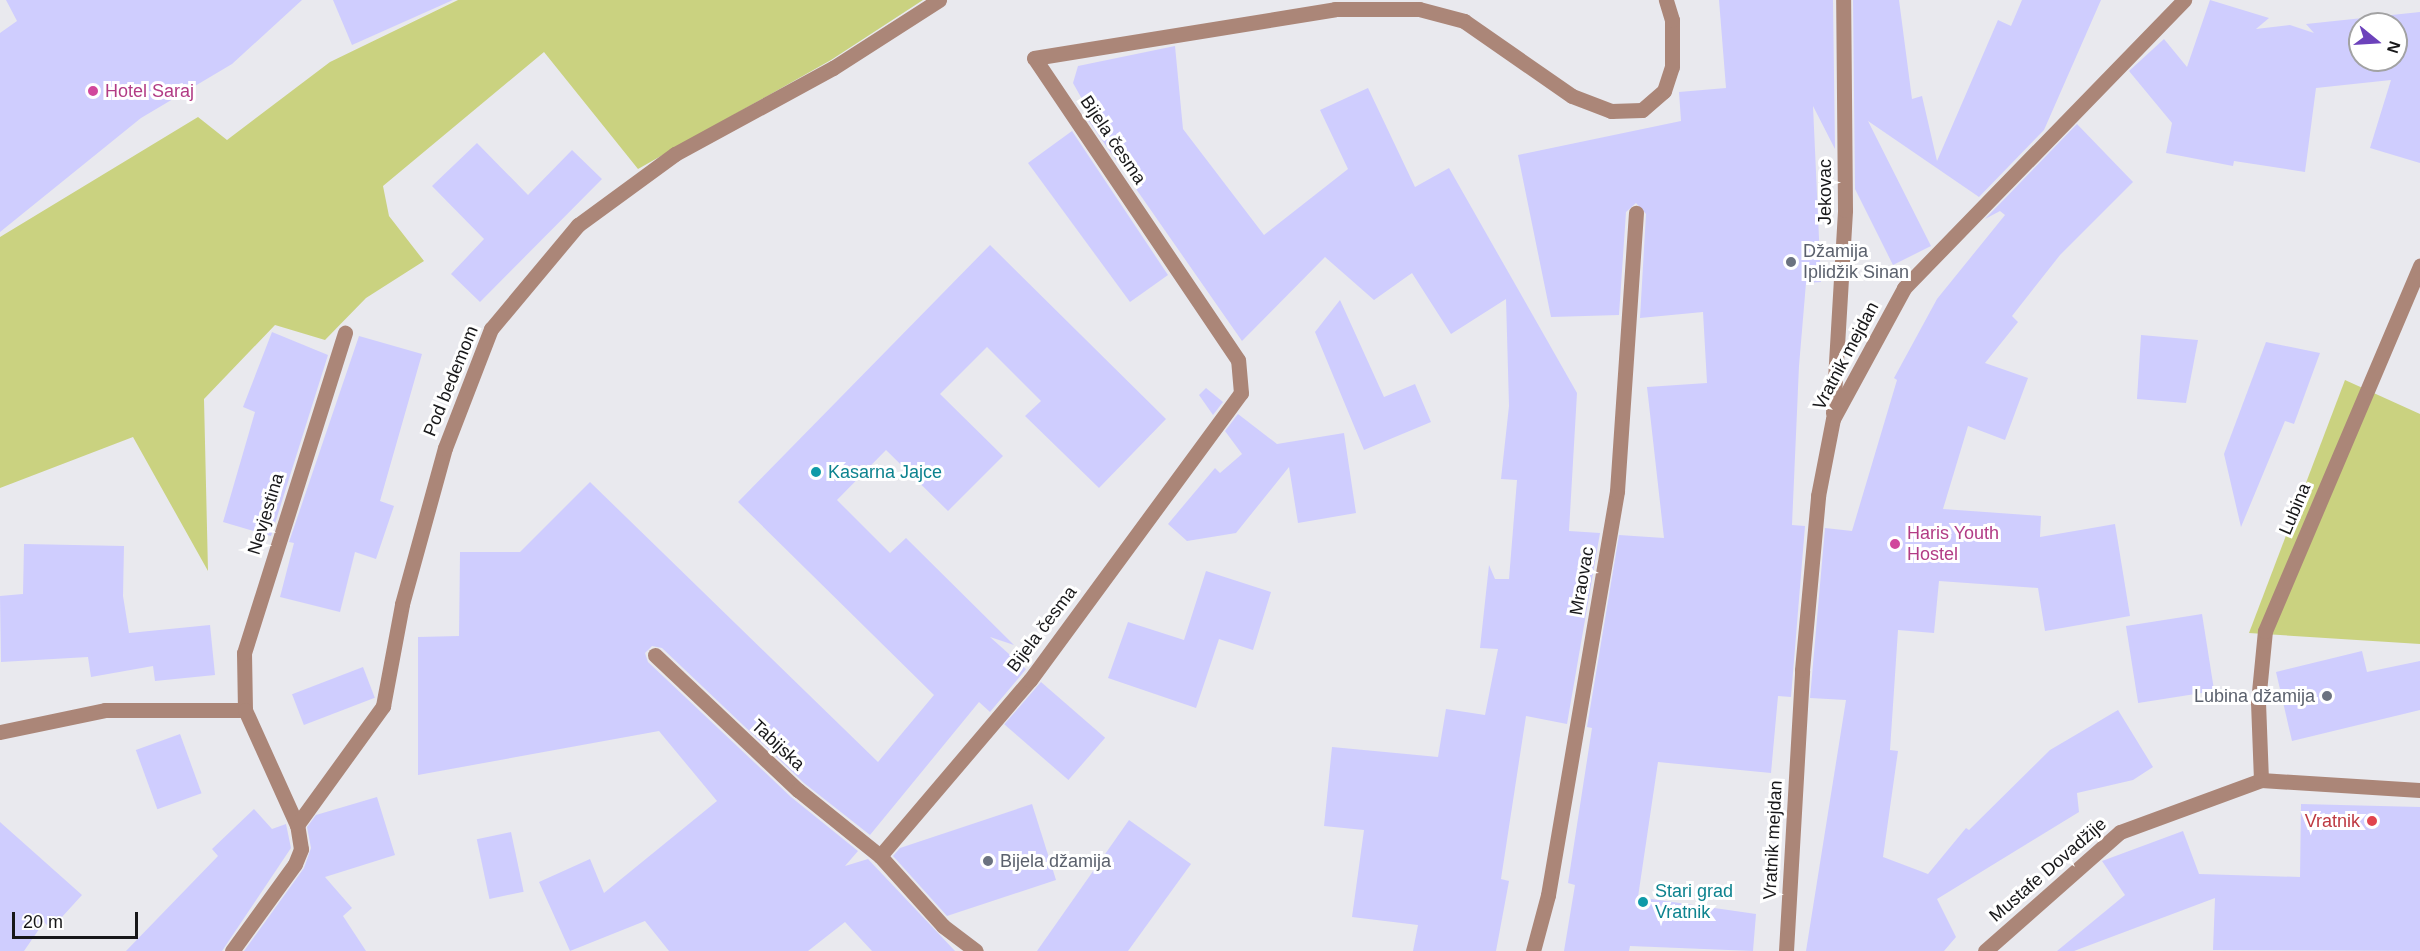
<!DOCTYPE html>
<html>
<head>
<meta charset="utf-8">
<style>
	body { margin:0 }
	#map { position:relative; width:2420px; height:951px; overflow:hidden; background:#e9e9ee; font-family:Arial,sans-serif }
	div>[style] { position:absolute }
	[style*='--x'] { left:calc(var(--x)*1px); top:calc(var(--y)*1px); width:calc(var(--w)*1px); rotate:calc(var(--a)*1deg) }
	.green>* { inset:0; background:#cad280 }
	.building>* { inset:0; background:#cfcdfe; transform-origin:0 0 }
	.minor>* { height:15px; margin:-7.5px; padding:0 7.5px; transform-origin:7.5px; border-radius:7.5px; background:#ab8678 }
	.tertiary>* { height:15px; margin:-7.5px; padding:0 7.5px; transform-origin:7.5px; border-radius:7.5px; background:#ab8678 }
	.dots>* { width:16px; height:16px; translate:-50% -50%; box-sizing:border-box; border:3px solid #fff; border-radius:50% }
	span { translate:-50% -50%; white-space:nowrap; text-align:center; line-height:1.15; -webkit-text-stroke:6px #fff; paint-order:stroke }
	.hotel-label { font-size:18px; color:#b23c85 }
	.left { translate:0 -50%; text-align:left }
	.street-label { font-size:18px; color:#171719 }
	.worship-label { font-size:18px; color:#5b616d }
	.right { translate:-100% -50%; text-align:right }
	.culture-label { font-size:18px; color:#0d838f }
	.health-label { font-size:18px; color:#be3a42 }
	.north { position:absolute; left:2348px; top:12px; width:60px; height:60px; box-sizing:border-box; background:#fff; border:2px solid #a2a2a3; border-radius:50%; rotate:108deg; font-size:16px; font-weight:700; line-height:24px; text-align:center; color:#171719 }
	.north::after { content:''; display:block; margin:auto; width:21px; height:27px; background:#6c42bb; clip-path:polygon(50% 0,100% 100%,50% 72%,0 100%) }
	.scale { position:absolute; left:12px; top:912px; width:126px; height:27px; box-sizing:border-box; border:3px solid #171719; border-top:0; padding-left:8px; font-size:18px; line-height:21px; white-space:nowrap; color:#171719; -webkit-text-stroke:4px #fff; paint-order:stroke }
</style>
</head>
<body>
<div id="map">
	<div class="green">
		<div style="clip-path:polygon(458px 0,923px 0,831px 60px,638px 169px,544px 52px,383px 186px,389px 216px,424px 261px,366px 298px,325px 340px,275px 325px,204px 399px,208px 571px,133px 437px,0 488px,0 237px,198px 117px,227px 140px,330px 62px)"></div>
		<div style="clip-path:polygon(2345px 380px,2420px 414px,2420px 644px,2249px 633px)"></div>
	</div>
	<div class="building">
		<div style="clip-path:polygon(6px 0,302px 0,232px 64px,141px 118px,0 232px,0 33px,17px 21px)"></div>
		<div style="clip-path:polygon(333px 0,453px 0,352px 45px)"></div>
		<div style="clip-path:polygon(1719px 0,1833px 0,1835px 149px,1813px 106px,1821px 282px,1806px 283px,1799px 366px,1792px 525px,1805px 526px,1791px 697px,1778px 696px,1771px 773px,1658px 762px,1638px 897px,1756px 914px,1753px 951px,1630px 946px,1629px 951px,1564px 951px,1575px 885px,1568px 883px,1592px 728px,1587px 727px,1619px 535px,1664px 538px,1647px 387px,1707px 383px,1703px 312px,1640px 318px,1646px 214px,1636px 203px,1626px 212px,1619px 315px,1551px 317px,1518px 155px,1681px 121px,1679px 92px,1726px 88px)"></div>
		<div style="clip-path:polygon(1853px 0,1899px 0,1912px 99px,1922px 96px,1937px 161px,1998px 20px,2011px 26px,2022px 0,2101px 0,2044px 130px,1979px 197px,1868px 121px,1931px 246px,1893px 265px,1855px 189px)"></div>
		<div style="clip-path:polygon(evenodd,2210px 0,2269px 18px,2256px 29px,2290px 25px,2314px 33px,2306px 24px,2420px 12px,2420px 163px,2370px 148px,2391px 80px,2316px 88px,2305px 172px,2234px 161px,2233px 166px,2166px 153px,2172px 123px,2129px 71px,2164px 39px,2187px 67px,2210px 0,2360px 24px,2396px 24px,2396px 60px,2360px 60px,2360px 24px)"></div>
		<div style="clip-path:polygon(1175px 46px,1183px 129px,1264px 235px,1348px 169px,1320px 110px,1368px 88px,1415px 187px,1449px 168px,1577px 393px,1569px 531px,1600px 533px,1567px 724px,1526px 716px,1501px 879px,1509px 881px,1496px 951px,1413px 951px,1418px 925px,1352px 917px,1364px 830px,1324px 826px,1332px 747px,1438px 757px,1446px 709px,1485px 715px,1498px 649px,1480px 648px,1489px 565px,1495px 579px,1509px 579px,1517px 480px,1501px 479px,1509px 406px,1506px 299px,1451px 334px,1412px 273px,1374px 300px,1325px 257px,1242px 341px,1088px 120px,1092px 117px,1073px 83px,1078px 66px)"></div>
		<div style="clip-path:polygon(2077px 124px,2133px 182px,2060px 255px,2012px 316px,2018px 322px,1985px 363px,2028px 378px,2005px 440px,1968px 426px,1943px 509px,2041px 516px,2040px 537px,2115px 524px,2130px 616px,2045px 631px,2038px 588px,1939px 581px,1934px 633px,1898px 630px,1890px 750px,1898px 751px,1883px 857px,1928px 874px,1966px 828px,1969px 830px,2050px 750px,2118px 710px,2153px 767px,2133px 780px,2077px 793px,2079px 812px,1937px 899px,1956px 937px,1944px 951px,1806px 951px,1846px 700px,1810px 698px,1825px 528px,1852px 531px,1897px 380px,1894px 378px,1937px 299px,2005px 215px,2000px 211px,1985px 219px)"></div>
		<div style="clip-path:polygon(1072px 131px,1168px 275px,1130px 302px,1028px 163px)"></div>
		<div style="clip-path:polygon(477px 143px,528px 195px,572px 150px,602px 179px,480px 302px,451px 274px,484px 239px,432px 186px)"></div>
		<div style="clip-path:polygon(990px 245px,1166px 419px,1099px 488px,1025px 416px,1041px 401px,987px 347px,940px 394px,1003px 456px,948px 511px,886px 450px,837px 500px,890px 553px,906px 538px,1014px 645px,990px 637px,1026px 669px,1022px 674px,990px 712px,979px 702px,870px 835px,804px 783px,662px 648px,652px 646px,645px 653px,648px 662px,791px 797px,858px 851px,845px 866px,868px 859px,955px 951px,872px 951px,845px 922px,808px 951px,669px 951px,645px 921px,570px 951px,539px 882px,590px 859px,604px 893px,717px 801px,659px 731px,418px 775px,418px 637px,459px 636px,460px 552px,520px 552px,590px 482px,878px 762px,934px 695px,738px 502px)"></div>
		<div style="clip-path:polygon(1340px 300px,1384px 397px,1415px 384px,1431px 422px,1364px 450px,1315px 332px)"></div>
		<div style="clip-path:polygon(272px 332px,328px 355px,271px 536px,223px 522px,255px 412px,243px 407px)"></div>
		<div style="clip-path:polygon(2141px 335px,2198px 340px,2186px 403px,2137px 399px)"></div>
		<div style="clip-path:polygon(359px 336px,422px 354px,380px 501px,394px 506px,376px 559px,355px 552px,340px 612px,280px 597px,294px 543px,289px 542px)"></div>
		<div style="clip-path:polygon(2266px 342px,2320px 353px,2294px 424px,2285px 421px,2241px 527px,2224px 454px)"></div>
		<div style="clip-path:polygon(1206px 388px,1223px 402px,1213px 415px,1199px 395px)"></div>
		<div style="clip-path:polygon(1238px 414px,1277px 444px,1344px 433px,1356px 513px,1298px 523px,1289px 467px,1236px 533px,1187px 541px,1168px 524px,1215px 468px,1220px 473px,1242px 454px,1225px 431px)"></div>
		<div style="clip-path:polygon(24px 544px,124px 546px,123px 596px,129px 633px,210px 625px,215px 675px,155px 681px,153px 666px,91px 677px,88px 657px,1px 662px,0 596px,23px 594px)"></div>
		<div style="clip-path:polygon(1206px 571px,1271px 592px,1253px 650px,1219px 639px,1196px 708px,1108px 678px,1128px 622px,1184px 640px)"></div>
		<div style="left:2202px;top:614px;width:78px;height:77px;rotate:81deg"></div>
		<div style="clip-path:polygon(2362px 651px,2367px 672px,2420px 661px,2420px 710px,2292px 741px,2276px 672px)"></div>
		<div style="left:363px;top:667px;width:33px;height:76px;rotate:69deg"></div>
		<div style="left:1041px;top:682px;width:85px;height:56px;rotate:41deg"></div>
		<div style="left:180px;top:734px;width:63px;height:47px;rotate:70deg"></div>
		<div style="clip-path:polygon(377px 797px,395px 855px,325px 877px,352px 908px,343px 916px,366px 951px,244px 951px,304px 868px,311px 848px,307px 827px,316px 815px)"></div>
		<div style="clip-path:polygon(1032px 804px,1056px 880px,947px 916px,893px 856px,900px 848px)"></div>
		<div style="clip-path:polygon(2301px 804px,2420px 807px,2420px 951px,2213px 950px,2215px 898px,2074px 951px,2057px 951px,2125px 895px,2102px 861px,2183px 831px,2199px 874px,2300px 877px)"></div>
		<div style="clip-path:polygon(254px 809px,272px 829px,286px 824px,291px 848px,222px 951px,126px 951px,218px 856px,212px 849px)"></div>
		<div style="clip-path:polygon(1129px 820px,1191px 864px,1128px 951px,1037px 951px)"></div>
		<div style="clip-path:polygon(0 822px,82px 895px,51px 929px,44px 922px,24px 951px,0 951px)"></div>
		<div style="left:511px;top:832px;width:61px;height:35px;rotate:78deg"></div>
	</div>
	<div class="minor">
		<div style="--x:1833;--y:413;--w:203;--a:-86.6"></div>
		<div style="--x:1845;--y:210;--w:210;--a:-90.5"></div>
		<div style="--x:655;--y:655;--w:197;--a:43.4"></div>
		<div style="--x:798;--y:790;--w:105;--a:38.8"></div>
		<div style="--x:880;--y:856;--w:94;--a:48"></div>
		<div style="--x:943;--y:926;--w:41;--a:37.1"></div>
		<div style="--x:245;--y:710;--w:57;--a:-91"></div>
		<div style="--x:244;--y:653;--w:336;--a:-72.5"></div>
		<div style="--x:0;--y:732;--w:107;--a:-11.8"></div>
		<div style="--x:105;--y:710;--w:140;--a:0"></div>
		<div style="--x:245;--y:710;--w:126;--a:65.7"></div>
		<div style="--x:2261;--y:780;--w:78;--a:-92.2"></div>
		<div style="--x:2258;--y:702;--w:71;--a:-84.4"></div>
		<div style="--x:2265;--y:631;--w:397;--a:-67"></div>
		<div style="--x:880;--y:856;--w:231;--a:-49.6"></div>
		<div style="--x:1030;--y:680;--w:356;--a:-53.7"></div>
		<div style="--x:1241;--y:393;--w:33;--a:-95"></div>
		<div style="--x:1238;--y:360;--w:364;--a:-124"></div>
		<div style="--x:1034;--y:58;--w:305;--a:-9.2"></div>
		<div style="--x:1335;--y:9;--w:84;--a:0"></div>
		<div style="--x:1419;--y:9;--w:47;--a:14.9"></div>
		<div style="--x:1464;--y:21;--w:131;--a:34.8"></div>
		<div style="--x:1572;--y:96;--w:42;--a:21"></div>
		<div style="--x:1611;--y:111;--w:31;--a:-2"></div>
		<div style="--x:1642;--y:110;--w:29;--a:-41"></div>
		<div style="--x:1664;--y:91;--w:25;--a:-72"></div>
		<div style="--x:1672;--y:67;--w:47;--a:-90"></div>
		<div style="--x:1672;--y:20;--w:21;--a:-107"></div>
		<div style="--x:232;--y:951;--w:107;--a:-54.1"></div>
		<div style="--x:295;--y:864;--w:16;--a:-68"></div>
		<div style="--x:301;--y:849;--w:24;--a:-99"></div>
		<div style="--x:297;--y:825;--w:147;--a:-54.1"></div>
		<div style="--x:383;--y:706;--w:104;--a:-79.4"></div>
		<div style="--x:402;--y:604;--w:162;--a:-74.6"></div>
		<div style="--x:445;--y:448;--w:128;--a:-68.9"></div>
		<div style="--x:491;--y:329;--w:136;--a:-50.1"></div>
		<div style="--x:578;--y:225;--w:120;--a:-36.2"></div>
		<div style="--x:675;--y:154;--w:180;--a:-28.6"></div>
		<div style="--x:833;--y:68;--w:126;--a:-32.7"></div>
		<div style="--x:1533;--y:951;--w:58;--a:-75"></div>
		<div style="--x:1548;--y:895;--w:410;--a:-80.3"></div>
		<div style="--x:1617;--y:491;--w:279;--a:-86.1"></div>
		<div style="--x:1786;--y:951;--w:281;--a:-86.7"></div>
		<div style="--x:1802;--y:670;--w:175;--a:-84.7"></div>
		<div style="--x:1818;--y:496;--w:78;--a:-79"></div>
		<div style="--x:1833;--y:419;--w:149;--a:-61.5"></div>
		<div style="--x:1904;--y:288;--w:402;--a:-45.8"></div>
	</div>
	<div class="tertiary">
		<div style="--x:1985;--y:951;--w:180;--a:-41.4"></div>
		<div style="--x:2120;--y:832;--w:150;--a:-20.2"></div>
		<div style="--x:2261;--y:780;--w:159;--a:3.6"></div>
	</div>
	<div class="dots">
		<div style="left:93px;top:91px;background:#d1479c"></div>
		<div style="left:1791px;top:262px;background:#6b7280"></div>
		<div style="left:816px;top:472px;background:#0f9aa8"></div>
		<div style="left:1895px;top:544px;background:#d1479c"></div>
		<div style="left:2327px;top:696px;background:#6b7280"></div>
		<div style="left:2372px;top:821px;background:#e0444e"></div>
		<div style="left:988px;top:861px;background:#6b7280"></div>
		<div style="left:1643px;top:902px;background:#0f9aa8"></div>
	</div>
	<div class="hotel-label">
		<span class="left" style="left:105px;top:91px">Hotel Saraj</span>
		<span class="left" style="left:1907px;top:544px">Haris Youth<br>Hostel</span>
	</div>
	<div class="street-label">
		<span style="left:1113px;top:140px;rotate:56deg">Bijela česma</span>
		<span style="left:1825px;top:192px;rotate:-90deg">Jekovac</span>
		<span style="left:1846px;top:356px;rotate:-62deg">Vratnik mejdan</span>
		<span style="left:451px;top:381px;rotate:-68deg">Pod bedemom</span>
		<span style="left:2295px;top:509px;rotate:-67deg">Lubina</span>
		<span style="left:266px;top:514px;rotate:-73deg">Nevjestina</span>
		<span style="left:1582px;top:581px;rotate:-80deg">Mraovac</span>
		<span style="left:1042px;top:629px;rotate:-53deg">Bijela česma</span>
		<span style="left:778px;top:745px;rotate:43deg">Tabijska</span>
		<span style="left:1773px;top:840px;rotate:-87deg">Vratnik mejdan</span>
		<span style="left:2048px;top:870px;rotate:-41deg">Mustafe Dovadžije</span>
	</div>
	<div class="worship-label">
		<span class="left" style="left:1803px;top:262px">Džamija<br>Iplidžik Sinan</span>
		<span class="right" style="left:2315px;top:696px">Lubina džamija</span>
		<span class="left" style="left:1000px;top:861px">Bijela džamija</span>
	</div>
	<div class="culture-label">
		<span class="left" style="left:828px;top:472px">Kasarna Jajce</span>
		<span class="left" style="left:1655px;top:902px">Stari grad<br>Vratnik</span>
	</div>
	<div class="health-label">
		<span class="right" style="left:2360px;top:821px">Vratnik</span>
	</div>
	<div class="north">N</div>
	<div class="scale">20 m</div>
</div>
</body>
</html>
